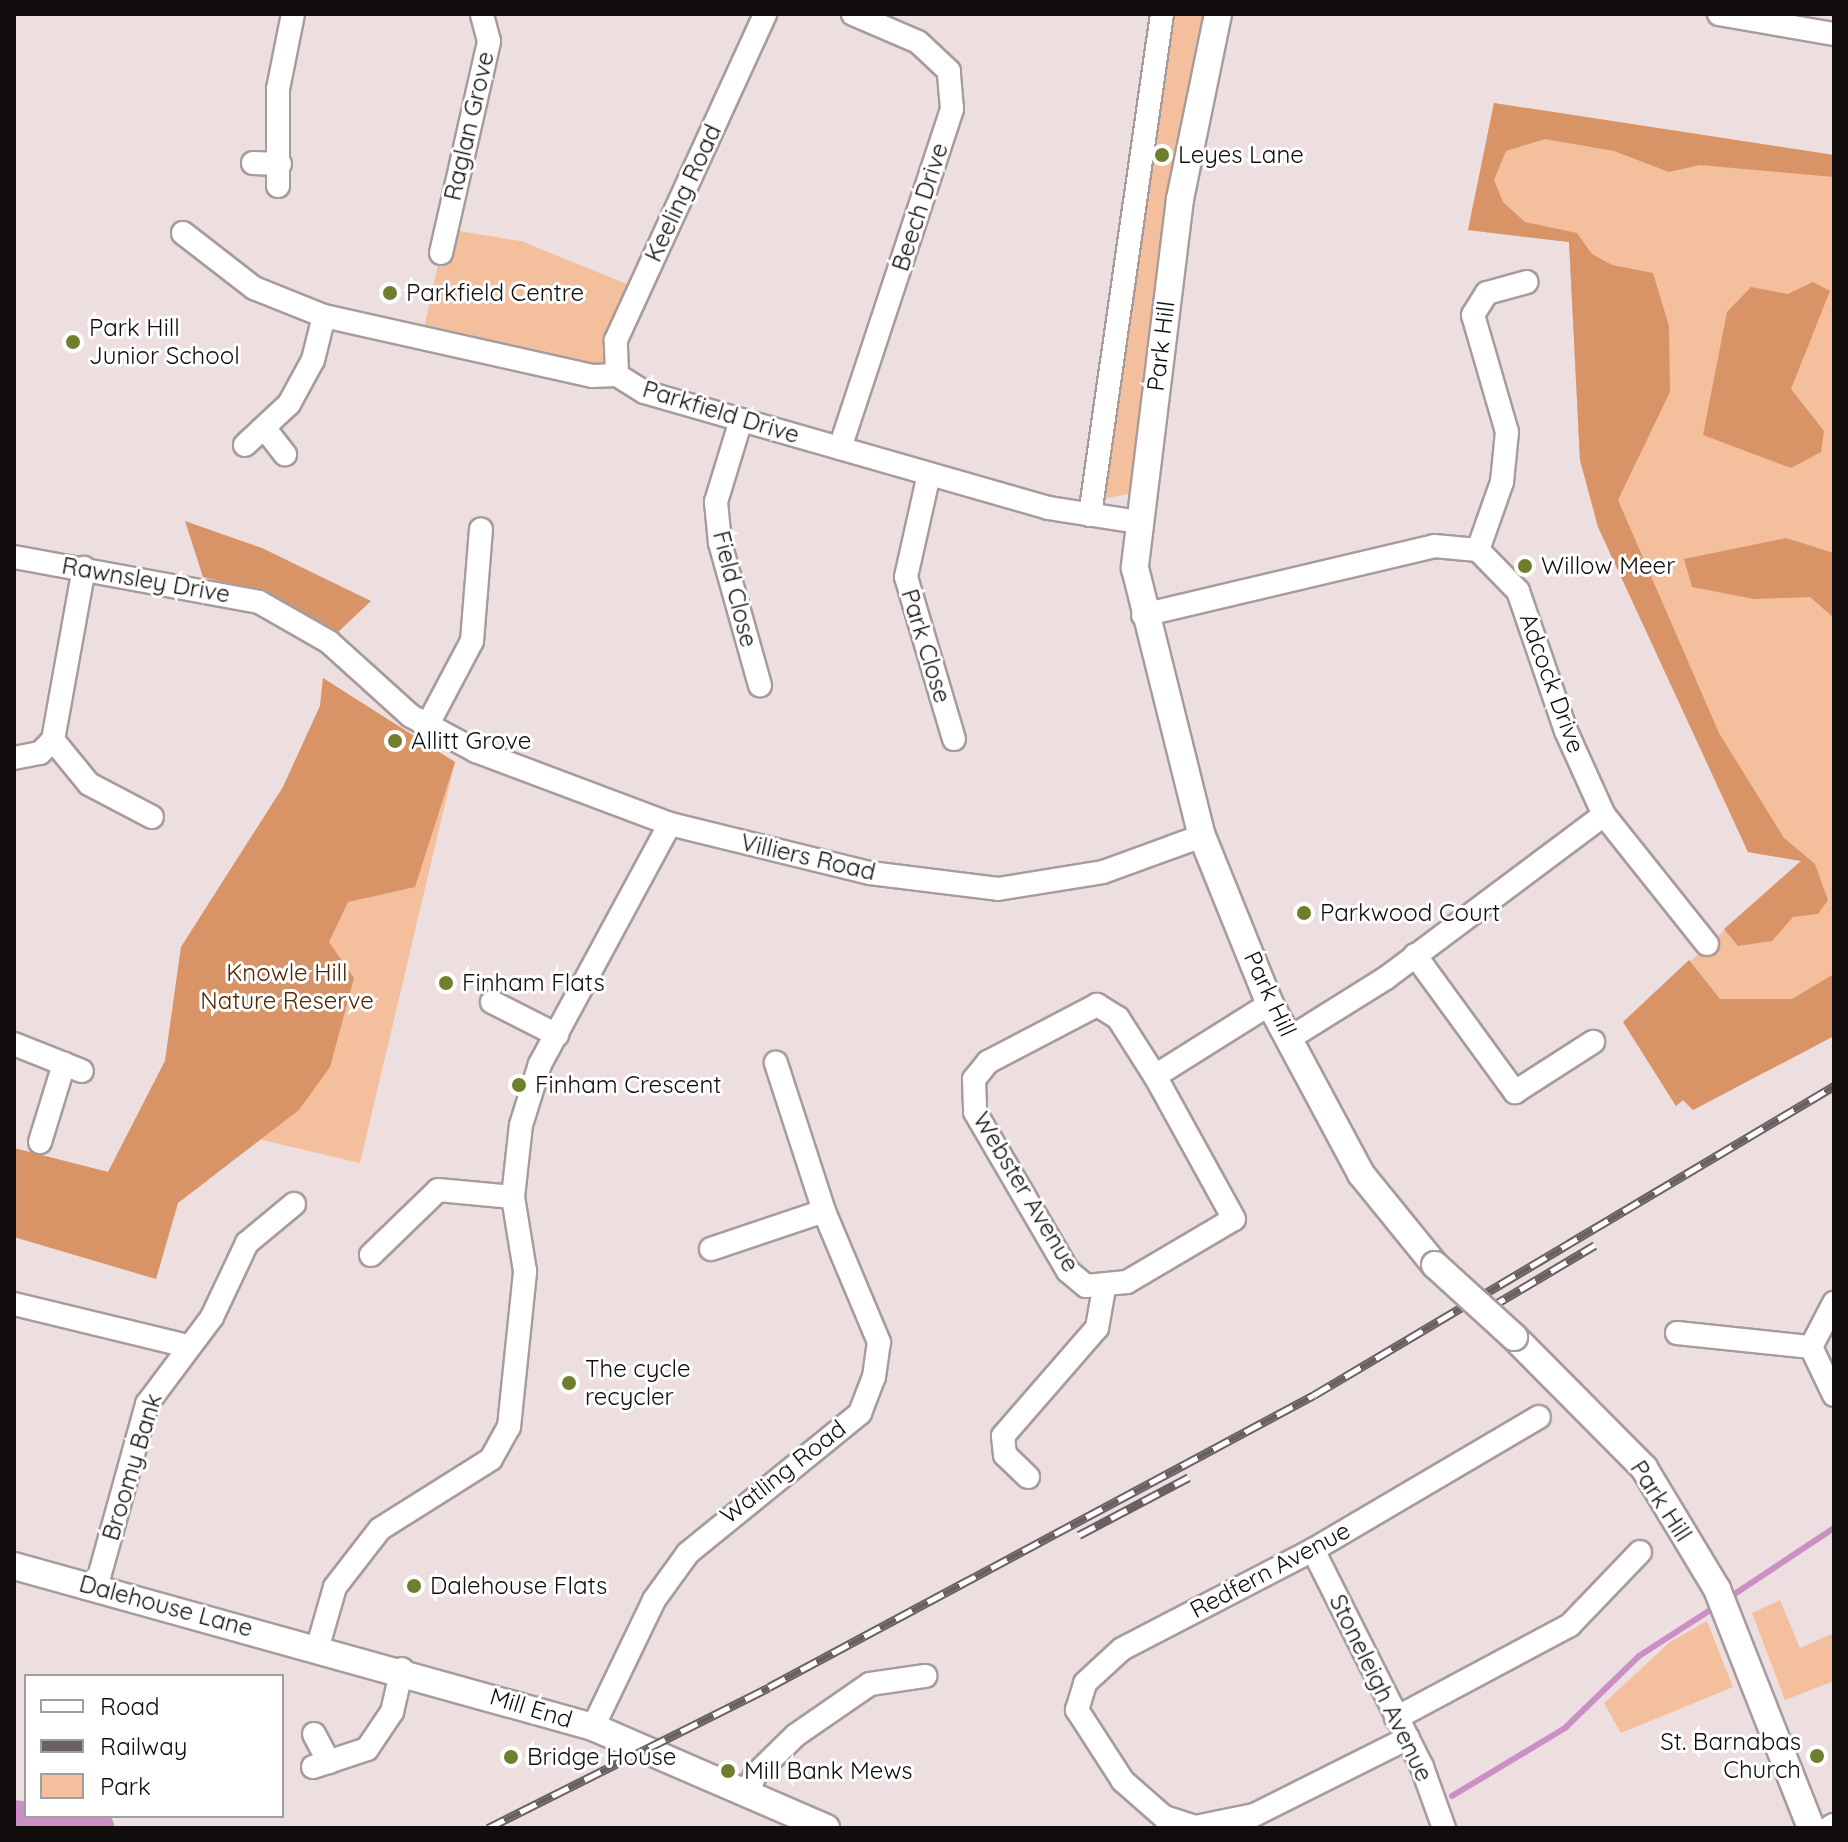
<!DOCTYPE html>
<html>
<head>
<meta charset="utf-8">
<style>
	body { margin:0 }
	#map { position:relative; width:1848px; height:1842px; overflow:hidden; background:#eddfe0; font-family:Quicksand,sans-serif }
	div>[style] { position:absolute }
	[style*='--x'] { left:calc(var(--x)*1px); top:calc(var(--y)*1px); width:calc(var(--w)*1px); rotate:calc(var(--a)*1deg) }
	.green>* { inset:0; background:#f4bf9c }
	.forest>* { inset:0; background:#d89466 }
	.stream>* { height:6px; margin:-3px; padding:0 3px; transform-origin:3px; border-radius:3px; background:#cb8fc6 }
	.river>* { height:36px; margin:-18px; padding:0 18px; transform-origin:18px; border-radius:18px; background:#cb8fc6 }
	.roads { filter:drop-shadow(2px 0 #a89b9c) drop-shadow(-2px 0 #a89b9c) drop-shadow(0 2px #a89b9c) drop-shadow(0 -2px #a89b9c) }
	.minor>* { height:22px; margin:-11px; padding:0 11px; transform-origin:11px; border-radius:11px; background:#fff }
	.tertiary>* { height:26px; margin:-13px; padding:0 13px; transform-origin:13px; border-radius:13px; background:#fff }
	.rail>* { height:9px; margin-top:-4.5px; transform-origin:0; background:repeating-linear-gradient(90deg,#fff 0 18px,#696161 0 36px); box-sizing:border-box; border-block:2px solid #696161 }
	.bridges { filter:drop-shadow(2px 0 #a89b9c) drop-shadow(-2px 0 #a89b9c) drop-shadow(0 2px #a89b9c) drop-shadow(0 -2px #a89b9c) }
	.tertiary-bridge>* { height:26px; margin:-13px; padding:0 13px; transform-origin:13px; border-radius:13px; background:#fff }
	.dots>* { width:22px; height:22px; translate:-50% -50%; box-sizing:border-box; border:4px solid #fff; border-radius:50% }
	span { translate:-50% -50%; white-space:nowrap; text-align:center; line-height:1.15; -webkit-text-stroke:6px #fff; paint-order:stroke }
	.street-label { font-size:24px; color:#110d0d }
	.poi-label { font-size:24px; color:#110d0d }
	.left { translate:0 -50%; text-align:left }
	.right { translate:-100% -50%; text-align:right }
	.park-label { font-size:24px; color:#522601 }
	.frame { position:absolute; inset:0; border:16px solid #110d0d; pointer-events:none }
	.legend { position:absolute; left:24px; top:1674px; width:260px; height:144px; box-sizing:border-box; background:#fff; border:2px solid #a09e9e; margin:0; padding:10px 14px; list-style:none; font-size:24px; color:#110d0d }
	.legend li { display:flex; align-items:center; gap:16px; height:40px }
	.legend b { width:40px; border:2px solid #a09e9e }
</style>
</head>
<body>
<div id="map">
	<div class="green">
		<div style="clip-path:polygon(1174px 14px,1208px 14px,1134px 472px,1129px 494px,1107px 498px,1102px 486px)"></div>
		<div style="clip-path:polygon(1494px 103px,1834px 155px,1834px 1036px,1693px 1110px,1683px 1100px,1676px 1106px,1623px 1022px,1801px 861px,1748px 852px,1598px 527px,1580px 460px,1569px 242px,1468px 230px)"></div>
		<div style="clip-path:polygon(446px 229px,521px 241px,639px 289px,617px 375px,422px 337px)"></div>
		<div style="clip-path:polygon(323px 678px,455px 762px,360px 1163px,258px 1139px,178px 1203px,156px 1279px,14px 1237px,14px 1148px,108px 1172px,165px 1061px,181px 947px,283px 787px,320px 706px)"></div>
		<div style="clip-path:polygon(1780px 1600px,1800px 1648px,1834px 1633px,1834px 1681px,1785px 1700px,1752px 1613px)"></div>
		<div style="clip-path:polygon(1707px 1621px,1733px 1687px,1621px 1733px,1604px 1703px,1670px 1642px)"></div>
	</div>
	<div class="forest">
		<div style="clip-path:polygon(1494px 103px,1834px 155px,1834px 177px,1700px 165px,1669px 172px,1614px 151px,1545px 139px,1506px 151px,1494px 180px,1503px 202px,1525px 222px,1577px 233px,1592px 254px,1612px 265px,1653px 273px,1669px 326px,1670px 392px,1618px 500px,1719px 733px,1784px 838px,1815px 864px,1828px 900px,1818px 914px,1793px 917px,1772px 941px,1738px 946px,1724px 929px,1801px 861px,1748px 852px,1598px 527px,1580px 460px,1569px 242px,1468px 230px)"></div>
		<div style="clip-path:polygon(1813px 282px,1830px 291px,1791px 389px,1824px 431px,1821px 452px,1791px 468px,1703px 435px,1727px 312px,1751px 287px,1788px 294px)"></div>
		<div style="clip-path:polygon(185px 521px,262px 548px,371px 601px,336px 634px,265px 592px,203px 577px)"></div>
		<div style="clip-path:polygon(1786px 538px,1834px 553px,1834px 618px,1810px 597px,1754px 599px,1692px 587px,1684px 559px)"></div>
		<div style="clip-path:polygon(323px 678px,455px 762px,415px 887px,348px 902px,329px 942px,354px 978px,330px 1067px,299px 1110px,178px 1203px,156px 1279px,14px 1237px,14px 1148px,108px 1172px,165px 1061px,181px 947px,283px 787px,320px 706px)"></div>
		<div style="clip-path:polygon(1689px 960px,1720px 999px,1792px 999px,1834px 974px,1834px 1036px,1693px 1110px,1683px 1100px,1676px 1106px,1623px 1022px)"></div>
	</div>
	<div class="stream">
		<div style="--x:1727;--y:1599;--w:128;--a:-33.6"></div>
		<div style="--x:1452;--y:1796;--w:132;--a:-31"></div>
		<div style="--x:1565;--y:1728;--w:103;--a:-44.2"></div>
		<div style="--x:1639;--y:1656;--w:94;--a:-32.8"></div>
	</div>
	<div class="river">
		<div style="--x:14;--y:1818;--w:83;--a:7"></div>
	</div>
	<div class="roads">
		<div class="minor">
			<div style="--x:1719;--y:14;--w:117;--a:9.9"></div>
			<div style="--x:253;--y:163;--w:27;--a:2"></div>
			<div style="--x:278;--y:186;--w:97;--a:-90"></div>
			<div style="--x:278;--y:89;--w:76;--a:-78.7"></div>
			<div style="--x:183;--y:233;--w:90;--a:37.8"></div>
			<div style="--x:254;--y:288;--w:75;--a:21.8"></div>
			<div style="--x:324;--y:316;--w:275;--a:12.6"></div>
			<div style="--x:592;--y:376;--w:25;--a:-2"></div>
			<div style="--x:617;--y:375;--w:32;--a:32"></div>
			<div style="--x:644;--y:392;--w:421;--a:16"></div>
			<div style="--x:1049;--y:508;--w:90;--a:8.9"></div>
			<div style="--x:441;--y:253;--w:217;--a:-77.2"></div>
			<div style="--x:489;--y:41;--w:28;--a:-105"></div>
			<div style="--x:617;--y:375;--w:35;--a:-92"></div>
			<div style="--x:616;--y:340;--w:358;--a:-65.4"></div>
			<div style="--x:741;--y:420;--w:86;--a:107"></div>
			<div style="--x:716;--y:502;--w:41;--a:84.4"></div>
			<div style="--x:720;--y:543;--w:148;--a:74.3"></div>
			<div style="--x:266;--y:430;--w:31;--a:52"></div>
			<div style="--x:245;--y:445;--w:60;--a:-43"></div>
			<div style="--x:289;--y:404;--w:50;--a:-61.4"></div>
			<div style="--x:313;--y:360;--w:45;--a:-76"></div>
			<div style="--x:840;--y:448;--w:357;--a:-71.7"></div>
			<div style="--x:952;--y:109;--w:38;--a:-95"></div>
			<div style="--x:949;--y:71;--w:42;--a:-136.9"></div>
			<div style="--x:918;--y:42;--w:71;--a:-156.7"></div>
			<div style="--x:929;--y:474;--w:106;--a:102.6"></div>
			<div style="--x:906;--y:577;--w:169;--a:73.5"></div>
			<div style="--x:1090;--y:515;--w:506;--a:-81.82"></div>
			<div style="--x:1478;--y:550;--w:72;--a:-70.6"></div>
			<div style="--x:1502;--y:482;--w:50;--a:-84.3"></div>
			<div style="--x:1507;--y:432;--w:122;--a:-106.2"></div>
			<div style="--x:1473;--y:315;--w:26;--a:-58"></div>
			<div style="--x:1487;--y:293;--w:41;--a:-15.4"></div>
			<div style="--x:14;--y:557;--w:249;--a:10.4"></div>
			<div style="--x:259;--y:602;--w:81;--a:29.7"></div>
			<div style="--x:329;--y:642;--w:110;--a:42.1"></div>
			<div style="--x:411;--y:716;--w:74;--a:28.3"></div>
			<div style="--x:476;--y:751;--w:207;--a:20.6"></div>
			<div style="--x:670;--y:824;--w:206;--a:13.8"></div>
			<div style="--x:870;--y:873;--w:129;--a:7.1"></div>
			<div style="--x:998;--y:889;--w:106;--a:-9.2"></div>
			<div style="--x:1103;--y:872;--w:105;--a:-20"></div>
			<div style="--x:1143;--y:615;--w:299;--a:-13.3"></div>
			<div style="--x:1434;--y:546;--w:44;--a:5.2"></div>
			<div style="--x:1478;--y:550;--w:57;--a:45.7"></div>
			<div style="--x:1518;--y:591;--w:148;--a:71.1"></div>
			<div style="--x:1566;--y:731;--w:92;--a:65.7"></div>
			<div style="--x:1604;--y:815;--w:165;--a:51.4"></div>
			<div style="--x:427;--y:726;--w:96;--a:-62.1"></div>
			<div style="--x:472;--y:641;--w:112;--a:-85.4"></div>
			<div style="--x:53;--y:740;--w:57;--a:50.7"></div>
			<div style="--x:89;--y:784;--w:71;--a:27.6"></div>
			<div style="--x:14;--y:758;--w:26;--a:-11"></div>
			<div style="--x:40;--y:753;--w:18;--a:-45"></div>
			<div style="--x:53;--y:740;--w:175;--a:-79.8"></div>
			<div style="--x:1415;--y:955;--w:170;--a:53.9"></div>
			<div style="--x:1515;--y:1092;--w:93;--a:-32.7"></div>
			<div style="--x:492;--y:1002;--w:73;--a:26.9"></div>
			<div style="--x:1290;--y:1038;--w:113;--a:-32"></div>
			<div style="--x:1386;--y:978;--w:272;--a:-36.8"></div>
			<div style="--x:14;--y:1044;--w:73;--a:21.7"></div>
			<div style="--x:1155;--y:1076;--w:69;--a:-122.5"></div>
			<div style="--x:1118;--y:1018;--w:25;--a:-148"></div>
			<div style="--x:1097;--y:1005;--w:123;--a:152.4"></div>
			<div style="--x:988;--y:1062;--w:22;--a:129"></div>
			<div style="--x:974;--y:1079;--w:33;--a:88"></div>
			<div style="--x:975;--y:1112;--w:184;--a:59.7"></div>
			<div style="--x:1068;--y:1271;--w:23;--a:40"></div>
			<div style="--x:1086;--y:1286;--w:41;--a:-5.6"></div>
			<div style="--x:1127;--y:1282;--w:124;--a:-30.5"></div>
			<div style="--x:1234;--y:1219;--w:163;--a:-118.9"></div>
			<div style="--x:1155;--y:1076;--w:136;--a:-32.1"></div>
			<div style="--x:40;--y:1142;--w:82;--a:-72.9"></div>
			<div style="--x:711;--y:1249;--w:119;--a:-18.6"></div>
			<div style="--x:371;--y:1255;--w:93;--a:-44.1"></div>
			<div style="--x:438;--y:1190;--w:75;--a:5.3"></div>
			<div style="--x:14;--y:1304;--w:178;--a:13.6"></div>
			<div style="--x:1677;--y:1333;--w:135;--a:6"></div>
			<div style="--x:1811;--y:1347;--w:50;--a:-62.4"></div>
			<div style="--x:1811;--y:1347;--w:53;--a:64.4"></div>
			<div style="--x:1028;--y:1477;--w:32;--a:-136"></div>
			<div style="--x:1005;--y:1455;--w:19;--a:-96"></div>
			<div style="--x:1003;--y:1436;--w:143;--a:-49"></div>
			<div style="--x:1097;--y:1328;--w:40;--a:-80"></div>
			<div style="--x:1313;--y:1550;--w:243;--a:63.3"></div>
			<div style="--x:1422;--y:1767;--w:65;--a:70.2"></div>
			<div style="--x:96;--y:1588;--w:191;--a:-74.5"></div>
			<div style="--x:147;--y:1404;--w:109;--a:-53.2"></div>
			<div style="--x:212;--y:1317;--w:82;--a:-64.7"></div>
			<div style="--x:247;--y:1243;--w:61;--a:-39.7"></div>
			<div style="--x:318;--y:1646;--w:61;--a:-73.9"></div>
			<div style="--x:335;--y:1587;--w:73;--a:-52.2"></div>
			<div style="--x:380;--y:1529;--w:131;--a:-32.2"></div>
			<div style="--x:491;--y:1459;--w:37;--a:-61"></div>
			<div style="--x:509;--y:1427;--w:157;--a:-84.1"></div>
			<div style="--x:525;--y:1271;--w:75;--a:-99.2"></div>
			<div style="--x:513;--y:1197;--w:72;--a:-83.7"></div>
			<div style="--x:521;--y:1125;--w:64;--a:-72.7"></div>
			<div style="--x:540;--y:1064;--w:273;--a:-61.6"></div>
			<div style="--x:1396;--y:1718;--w:197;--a:-28.1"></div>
			<div style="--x:1570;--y:1625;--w:101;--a:-46.2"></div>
			<div style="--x:593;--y:1727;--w:141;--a:-64.3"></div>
			<div style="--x:654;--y:1600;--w:58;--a:-54.1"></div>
			<div style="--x:688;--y:1553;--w:222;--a:-39.1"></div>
			<div style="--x:860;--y:1413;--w:39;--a:-69"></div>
			<div style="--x:874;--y:1377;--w:35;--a:-82"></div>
			<div style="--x:879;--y:1342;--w:142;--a:-112.8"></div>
			<div style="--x:824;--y:1211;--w:156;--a:-108"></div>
			<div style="--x:314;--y:1734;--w:32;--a:62"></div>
			<div style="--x:1408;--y:1738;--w:172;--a:153.4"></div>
			<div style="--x:1254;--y:1815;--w:60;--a:168.5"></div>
			<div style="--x:1195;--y:1827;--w:33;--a:-162"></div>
			<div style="--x:1164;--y:1817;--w:55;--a:-138.7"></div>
			<div style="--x:1123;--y:1781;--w:85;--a:-122.9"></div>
			<div style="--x:1077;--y:1710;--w:28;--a:-73"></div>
			<div style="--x:1085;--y:1683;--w:50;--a:-42.6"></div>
			<div style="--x:1122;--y:1649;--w:215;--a:-27.4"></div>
			<div style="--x:1313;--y:1550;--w:262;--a:-30.5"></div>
			<div style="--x:313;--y:1767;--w:57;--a:-18.4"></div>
			<div style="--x:367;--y:1749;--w:45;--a:-56"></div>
			<div style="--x:392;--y:1712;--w:44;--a:-76.9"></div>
			<div style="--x:747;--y:1794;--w:21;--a:-67"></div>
			<div style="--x:755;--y:1775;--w:57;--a:-44.3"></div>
			<div style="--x:796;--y:1735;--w:90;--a:-34.6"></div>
			<div style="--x:870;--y:1684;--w:56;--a:-8.3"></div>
		</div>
		<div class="tertiary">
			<div style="--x:1218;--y:14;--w:189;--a:101.6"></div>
			<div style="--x:1180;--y:199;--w:372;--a:97"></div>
			<div style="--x:1135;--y:568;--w:276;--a:76"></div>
			<div style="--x:1202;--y:836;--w:181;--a:68"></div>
			<div style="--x:1270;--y:1004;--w:193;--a:61.8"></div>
			<div style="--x:1361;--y:1174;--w:117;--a:50.9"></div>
			<div style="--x:1514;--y:1337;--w:185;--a:45.2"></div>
			<div style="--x:1644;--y:1468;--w:141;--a:58.9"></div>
			<div style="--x:1717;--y:1589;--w:257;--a:68.5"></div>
			<div style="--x:14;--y:1566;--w:601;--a:15.54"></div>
			<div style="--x:593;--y:1727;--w:254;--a:23.4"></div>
			<div style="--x:1832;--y:1828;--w:2;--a:-27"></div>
		</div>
	</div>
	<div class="rail">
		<div style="--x:1489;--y:1308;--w:123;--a:-30.7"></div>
		<div style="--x:1079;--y:1535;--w:124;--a:-27.8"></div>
		<div style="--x:488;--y:1828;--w:314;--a:-26.6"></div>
		<div style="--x:769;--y:1687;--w:618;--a:-28.18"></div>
		<div style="--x:1314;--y:1395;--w:605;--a:-30.72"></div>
	</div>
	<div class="bridges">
		<div class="tertiary-bridge">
			<div style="--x:1435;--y:1265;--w:107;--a:42.3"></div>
		</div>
	</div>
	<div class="dots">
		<div style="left:1162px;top:155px;background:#707f2d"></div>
		<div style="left:390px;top:293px;background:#707f2d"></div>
		<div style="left:73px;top:342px;background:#707f2d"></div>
		<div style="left:1525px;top:566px;background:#707f2d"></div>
		<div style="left:395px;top:741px;background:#707f2d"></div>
		<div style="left:1304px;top:913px;background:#707f2d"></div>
		<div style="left:446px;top:983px;background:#707f2d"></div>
		<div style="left:519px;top:1085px;background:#707f2d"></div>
		<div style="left:569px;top:1383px;background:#707f2d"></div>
		<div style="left:414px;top:1586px;background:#707f2d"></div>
		<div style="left:1817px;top:1756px;background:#707f2d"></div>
		<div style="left:511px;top:1757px;background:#707f2d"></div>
		<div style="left:728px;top:1771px;background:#707f2d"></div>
	</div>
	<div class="street-label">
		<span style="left:469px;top:126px;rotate:-77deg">Raglan Grove</span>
		<span style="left:683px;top:193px;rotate:-65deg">Keeling Road</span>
		<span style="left:920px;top:207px;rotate:-72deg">Beech Drive</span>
		<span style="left:1161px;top:346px;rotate:-83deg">Park Hill</span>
		<span style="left:721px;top:412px;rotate:17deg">Parkfield Drive</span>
		<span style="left:146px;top:580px;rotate:10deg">Rawnsley Drive</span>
		<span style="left:735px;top:589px;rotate:76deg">Field Close</span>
		<span style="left:926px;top:646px;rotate:73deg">Park Close</span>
		<span style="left:1552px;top:683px;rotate:70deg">Adcock Drive</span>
		<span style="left:808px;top:857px;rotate:13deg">Villiers Road</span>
		<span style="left:1270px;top:994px;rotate:65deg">Park Hill</span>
		<span style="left:1026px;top:1192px;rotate:59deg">Webster Avenue</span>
		<span style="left:132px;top:1467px;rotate:-73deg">Broomy Bank</span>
		<span style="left:783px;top:1472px;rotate:-38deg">Watling Road</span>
		<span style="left:1661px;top:1501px;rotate:57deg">Park Hill</span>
		<span style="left:1270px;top:1570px;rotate:-28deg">Redfern Avenue</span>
		<span style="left:166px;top:1606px;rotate:15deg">Dalehouse Lane</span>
		<span style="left:1381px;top:1688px;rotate:64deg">Stoneleigh Avenue</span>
		<span style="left:531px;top:1708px;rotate:17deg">Mill End</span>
	</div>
	<div class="poi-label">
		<span class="left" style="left:1178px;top:155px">Leyes Lane</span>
		<span class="left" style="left:406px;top:293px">Parkfield Centre</span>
		<span class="left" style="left:89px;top:342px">Park Hill<br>Junior School</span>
		<span class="left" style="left:1541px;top:566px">Willow Meer</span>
		<span class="left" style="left:411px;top:741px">Allitt Grove</span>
		<span class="left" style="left:1320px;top:913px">Parkwood Court</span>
		<span class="left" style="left:462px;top:983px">Finham Flats</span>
		<span class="left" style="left:535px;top:1085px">Finham Crescent</span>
		<span class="left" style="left:585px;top:1383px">The cycle<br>recycler</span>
		<span class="left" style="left:430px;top:1586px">Dalehouse Flats</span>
		<span class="right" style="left:1801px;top:1756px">St. Barnabas<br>Church</span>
		<span class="left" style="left:527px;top:1757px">Bridge House</span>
		<span class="left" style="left:744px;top:1771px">Mill Bank Mews</span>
	</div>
	<div class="park-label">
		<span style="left:287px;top:987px">Knowle Hill<br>Nature Reserve</span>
	</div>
	<div class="frame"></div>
	<ul class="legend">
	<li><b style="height:10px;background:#fff"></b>Road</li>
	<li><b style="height:10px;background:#696161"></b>Railway</li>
	<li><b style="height:22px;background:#f4bf9c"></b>Park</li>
	</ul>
</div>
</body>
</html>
